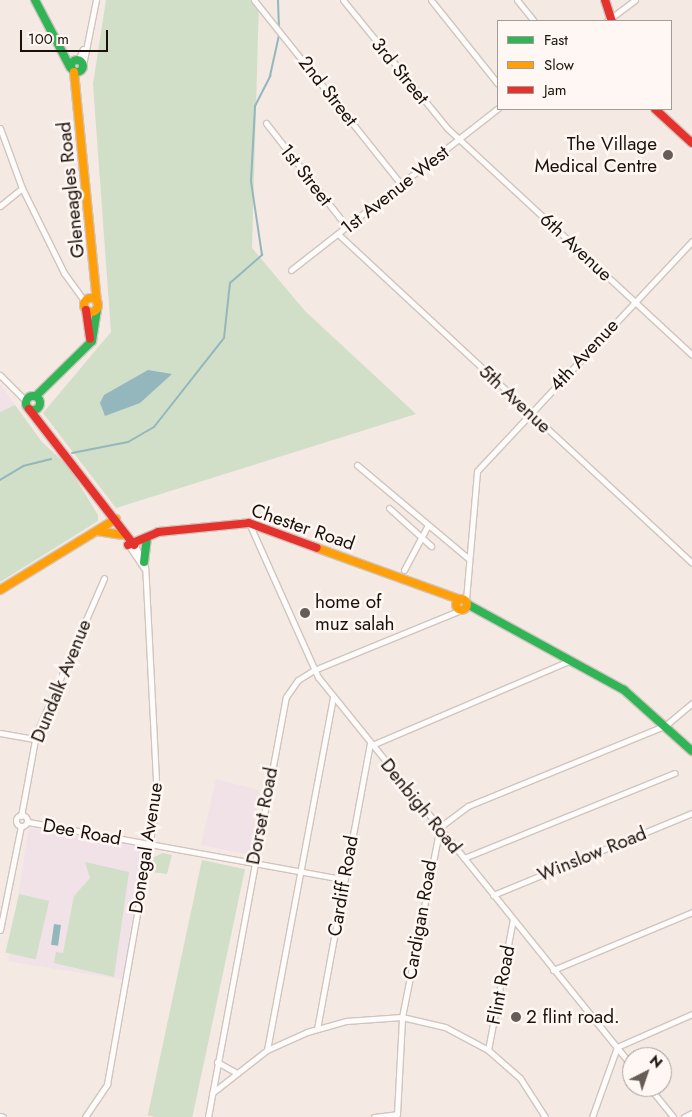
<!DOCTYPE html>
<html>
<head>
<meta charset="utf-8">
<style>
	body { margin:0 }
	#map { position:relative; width:692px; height:1117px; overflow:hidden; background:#f5e9e3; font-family:Jost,sans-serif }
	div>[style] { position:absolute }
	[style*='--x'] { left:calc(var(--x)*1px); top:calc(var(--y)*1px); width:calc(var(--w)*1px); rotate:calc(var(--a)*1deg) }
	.education>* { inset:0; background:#f1e2e8; transform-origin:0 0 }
	.green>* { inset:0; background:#d1dec8; transform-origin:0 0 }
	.water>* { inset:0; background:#93b7bc; transform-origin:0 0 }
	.stream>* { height:2px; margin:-1px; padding:0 1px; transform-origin:1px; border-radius:1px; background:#93b7bc }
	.roads { filter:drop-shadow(1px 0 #d0c5be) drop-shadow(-1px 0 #d0c5be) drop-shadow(0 1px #d0c5be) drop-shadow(0 -1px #d0c5be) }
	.street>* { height:5px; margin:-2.5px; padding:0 2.5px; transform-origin:2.5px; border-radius:2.5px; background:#fefcfb }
	.street>.ring { margin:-2.5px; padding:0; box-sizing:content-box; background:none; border:5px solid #fefcfb; border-radius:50% }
	.fast>* { height:8px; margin:-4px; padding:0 4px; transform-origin:4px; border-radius:4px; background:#30b455 }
	.fast>.ring { margin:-4px; padding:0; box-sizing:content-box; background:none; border:8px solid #30b455; border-radius:50% }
	.slow>* { height:8px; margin:-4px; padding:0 4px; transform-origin:4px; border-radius:4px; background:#ff9f0a }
	.slow>.ring { margin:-4px; padding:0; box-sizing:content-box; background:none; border:8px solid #ff9f0a; border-radius:50% }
	.jam>* { height:8px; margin:-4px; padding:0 4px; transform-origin:4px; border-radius:4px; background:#e5322d }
	.dots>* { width:14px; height:14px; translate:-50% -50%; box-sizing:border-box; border:2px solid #fff7f4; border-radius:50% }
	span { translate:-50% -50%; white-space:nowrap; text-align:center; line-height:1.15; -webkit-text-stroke:5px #fff7f4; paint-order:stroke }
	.street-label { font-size:19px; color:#1c110a }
	.poi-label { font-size:19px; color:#1c110a }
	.right { translate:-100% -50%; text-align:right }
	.left { translate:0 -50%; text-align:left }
	.legend { position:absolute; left:497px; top:20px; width:175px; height:90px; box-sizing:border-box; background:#fff7f4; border:1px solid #a49b96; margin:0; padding:6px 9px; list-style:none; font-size:15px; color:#1c110a }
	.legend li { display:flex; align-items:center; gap:10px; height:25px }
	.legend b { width:25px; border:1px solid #a49b96 }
	.north { position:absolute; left:622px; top:1047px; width:50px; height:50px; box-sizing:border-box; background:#fff7f4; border:1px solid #a49b96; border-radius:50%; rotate:41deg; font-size:14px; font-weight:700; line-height:20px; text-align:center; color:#1c110a }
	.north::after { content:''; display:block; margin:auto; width:18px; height:22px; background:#685d56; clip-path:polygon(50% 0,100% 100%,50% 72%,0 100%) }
	.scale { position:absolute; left:20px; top:30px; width:88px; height:22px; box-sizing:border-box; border:2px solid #1c110a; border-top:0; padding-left:6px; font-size:15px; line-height:18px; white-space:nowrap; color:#1c110a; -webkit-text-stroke:4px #fff7f4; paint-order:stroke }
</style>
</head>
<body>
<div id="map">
	<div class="education">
		<div style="clip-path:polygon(0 384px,15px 405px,0 412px)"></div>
		<div style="clip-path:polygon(216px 779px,259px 790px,250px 855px,201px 845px)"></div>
		<div style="left:29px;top:828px;width:116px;height:135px;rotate:9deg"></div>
	</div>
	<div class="green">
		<div style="clip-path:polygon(106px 0,259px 0,252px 248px,305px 311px,416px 414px,116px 508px,43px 413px,111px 332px,93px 84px)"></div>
		<div style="clip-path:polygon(15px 405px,42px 442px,68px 466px,98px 515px,98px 521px,0 582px,0 412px)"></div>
		<div style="clip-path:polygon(163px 853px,172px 855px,167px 874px,152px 872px,154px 857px)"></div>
		<div style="left:202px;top:860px;width:44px;height:261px;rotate:12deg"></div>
		<div style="clip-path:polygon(85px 862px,129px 872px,114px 977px,54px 963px,56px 952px,63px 953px,74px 896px,90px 878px)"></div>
		<div style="left:19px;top:894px;width:31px;height:60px;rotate:13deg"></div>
	</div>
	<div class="water">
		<div style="clip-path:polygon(148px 370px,172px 374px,140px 403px,105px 416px,100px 403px,104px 395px)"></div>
		<div style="left:54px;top:924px;width:7px;height:21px;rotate:8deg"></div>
	</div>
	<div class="stream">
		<div style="--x:278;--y:0;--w:30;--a:88"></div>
		<div style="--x:72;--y:453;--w:57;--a:-11.1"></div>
		<div style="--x:128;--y:442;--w:30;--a:-30"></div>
		<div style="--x:154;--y:427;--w:113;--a:-51.8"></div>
		<div style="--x:224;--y:338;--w:55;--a:-83.8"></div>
		<div style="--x:230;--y:283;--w:43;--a:-41.2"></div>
		<div style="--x:262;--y:255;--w:75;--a:-98.5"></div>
		<div style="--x:251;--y:181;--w:75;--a:-86.9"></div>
		<div style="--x:255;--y:106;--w:34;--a:-63"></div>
		<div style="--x:270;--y:76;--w:42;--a:-77.6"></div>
		<div style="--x:0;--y:480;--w:27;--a:-31"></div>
		<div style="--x:23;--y:466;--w:29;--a:-14"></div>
	</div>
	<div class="roads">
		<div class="street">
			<div style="--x:254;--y:0;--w:236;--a:51.4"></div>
			<div style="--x:343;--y:0;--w:165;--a:50.9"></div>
			<div style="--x:447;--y:128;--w:334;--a:42.8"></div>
			<div style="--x:431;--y:0;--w:107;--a:51.4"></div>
			<div style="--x:517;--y:0;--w:27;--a:51"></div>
			<div style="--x:607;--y:21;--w:35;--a:-37"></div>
			<div style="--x:78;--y:60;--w:12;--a:-66"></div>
			<div style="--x:83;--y:65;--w:66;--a:-78.7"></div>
			<div style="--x:266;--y:123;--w:132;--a:52.1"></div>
			<div style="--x:0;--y:128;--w:64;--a:69.9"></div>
			<div style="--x:22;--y:188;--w:95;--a:63.7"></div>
			<div style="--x:64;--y:273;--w:36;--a:54"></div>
			<div style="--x:0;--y:206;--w:28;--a:-39"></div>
			<div style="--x:338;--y:234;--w:483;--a:42.9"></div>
			<div style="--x:291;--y:270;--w:263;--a:-38"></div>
			<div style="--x:0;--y:375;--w:37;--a:45"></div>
			<div style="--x:357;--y:465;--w:146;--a:40"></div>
			<div style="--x:389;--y:508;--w:57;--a:42.1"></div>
			<div style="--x:249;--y:523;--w:169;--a:65.9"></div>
			<div style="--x:318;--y:677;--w:500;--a:51.1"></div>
			<div style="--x:131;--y:549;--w:23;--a:56"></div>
			<div style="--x:404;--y:570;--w:51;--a:-61.9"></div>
			<div style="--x:466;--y:600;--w:129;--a:-85.1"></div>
			<div style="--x:477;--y:471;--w:315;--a:-46.9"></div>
			<div style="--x:0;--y:733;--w:36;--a:10"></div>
			<div style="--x:372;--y:745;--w:214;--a:-23.1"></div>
			<div class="ring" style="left:16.5px;top:815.5px;width:6px;height:6px"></div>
			<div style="--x:21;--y:816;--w:83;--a:-79.6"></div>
			<div style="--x:36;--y:734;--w:170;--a:-66.4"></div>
			<div style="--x:28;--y:822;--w:320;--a:10.3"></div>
			<div style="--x:464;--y:858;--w:227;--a:-22"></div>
			<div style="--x:493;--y:895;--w:215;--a:-22.4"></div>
			<div style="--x:0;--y:930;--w:106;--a:-78.6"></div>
			<div style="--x:553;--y:970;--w:151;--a:-22.6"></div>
			<div style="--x:317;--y:1029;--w:291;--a:-79.5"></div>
			<div style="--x:267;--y:1050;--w:360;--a:-79.4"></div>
			<div style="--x:488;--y:1050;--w:133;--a:-79.2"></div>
			<div style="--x:217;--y:1062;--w:23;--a:29"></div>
			<div style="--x:649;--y:1087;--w:38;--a:51"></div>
			<div style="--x:212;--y:1093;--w:70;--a:-38"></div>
			<div style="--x:267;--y:1050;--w:44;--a:-24.2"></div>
			<div style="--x:307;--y:1032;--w:41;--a:-15.8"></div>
			<div style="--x:346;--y:1021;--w:56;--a:-4.1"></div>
			<div style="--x:402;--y:1017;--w:44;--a:13.1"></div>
			<div style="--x:445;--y:1027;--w:49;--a:28.1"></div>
			<div style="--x:488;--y:1050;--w:43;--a:41.2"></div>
			<div style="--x:520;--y:1078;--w:46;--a:57.3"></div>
			<div style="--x:397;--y:1114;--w:97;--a:-87"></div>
			<div style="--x:402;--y:1017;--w:194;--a:-78.7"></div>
			<div style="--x:440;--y:827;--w:35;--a:-37"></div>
			<div style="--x:468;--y:806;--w:214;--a:-22.2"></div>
			<div style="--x:666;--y:725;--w:34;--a:-40"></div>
			<div style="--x:0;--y:1116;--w:3;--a:18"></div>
			<div style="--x:85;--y:1117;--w:40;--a:-56"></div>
			<div style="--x:107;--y:1084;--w:288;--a:-80"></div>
			<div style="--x:157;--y:800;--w:233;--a:-92.9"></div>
			<div style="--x:145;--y:567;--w:23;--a:-115"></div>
			<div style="--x:208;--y:1117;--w:427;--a:-79.5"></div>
			<div style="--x:286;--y:697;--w:21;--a:-55"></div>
			<div style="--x:298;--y:680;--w:19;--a:-32"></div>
			<div style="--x:314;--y:670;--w:159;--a:-22.2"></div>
			<div style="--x:374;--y:1117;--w:23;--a:-7"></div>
			<div style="--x:592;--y:1117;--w:74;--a:-70.3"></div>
			<div style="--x:617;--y:1047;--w:82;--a:-23.7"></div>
			<div style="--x:684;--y:1117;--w:9;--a:-27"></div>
		</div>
		<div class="fast">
			<div style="--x:35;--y:0;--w:76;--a:62.4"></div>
			<div class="ring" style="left:71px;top:60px;width:4px;height:4px"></div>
			<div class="ring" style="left:26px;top:396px;width:6px;height:6px"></div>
			<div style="--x:36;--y:396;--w:78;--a:-44.5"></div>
			<div style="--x:92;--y:341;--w:33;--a:-81"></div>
			<div style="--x:144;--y:562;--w:23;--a:-83"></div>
			<div style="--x:467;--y:604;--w:179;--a:28.7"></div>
			<div style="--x:624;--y:690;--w:91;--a:41.9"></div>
		</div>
		<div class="slow">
			<div style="--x:74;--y:72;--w:231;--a:84.3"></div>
			<div class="ring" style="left:84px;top:298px;width:6px;height:6px"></div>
			<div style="--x:97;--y:531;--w:24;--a:9"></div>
			<div style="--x:317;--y:548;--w:151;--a:19.8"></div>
			<div style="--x:0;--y:590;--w:136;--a:-31.5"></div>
			<div class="ring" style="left:455.5px;top:598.5px;width:3px;height:3px"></div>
		</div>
		<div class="jam">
			<div style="--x:605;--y:0;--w:22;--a:72"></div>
			<div style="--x:655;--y:109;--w:50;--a:42.6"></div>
			<div style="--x:86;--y:310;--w:29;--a:82"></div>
			<div style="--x:29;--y:409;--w:172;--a:52.3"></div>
			<div style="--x:128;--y:545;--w:33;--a:-23"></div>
			<div style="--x:158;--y:532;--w:91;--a:-5.6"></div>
			<div style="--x:249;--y:523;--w:72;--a:20.2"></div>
		</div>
	</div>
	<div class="dots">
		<div style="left:668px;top:155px;background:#685d56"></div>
		<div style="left:305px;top:613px;background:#685d56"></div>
		<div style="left:516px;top:1017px;background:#685d56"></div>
	</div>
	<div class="street-label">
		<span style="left:400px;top:71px;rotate:51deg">3rd Street</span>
		<span style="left:328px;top:91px;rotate:52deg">2nd Street</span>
		<span style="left:306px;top:175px;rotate:52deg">1st Street</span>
		<span style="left:71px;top:190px;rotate:-96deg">Gleneagles Road</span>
		<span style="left:395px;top:190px;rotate:-38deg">1st Avenue West</span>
		<span style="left:576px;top:247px;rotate:43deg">6th Avenue</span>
		<span style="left:584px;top:355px;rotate:-47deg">4th Avenue</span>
		<span style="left:515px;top:399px;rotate:43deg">5th Avenue</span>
		<span style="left:303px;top:527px;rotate:19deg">Chester Road</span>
		<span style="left:61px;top:681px;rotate:-68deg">Dundalk Avenue</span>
		<span style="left:421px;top:806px;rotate:51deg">Denbigh Road</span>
		<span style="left:262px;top:816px;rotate:-79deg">Dorset Road</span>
		<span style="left:82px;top:832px;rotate:10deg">Dee Road</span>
		<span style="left:146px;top:848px;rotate:-81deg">Donegal Avenue</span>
		<span style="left:592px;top:854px;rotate:-22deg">Winslow Road</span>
		<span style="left:343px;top:886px;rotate:-80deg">Cardiff Road</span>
		<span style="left:420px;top:920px;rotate:-80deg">Cardigan Road</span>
		<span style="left:501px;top:985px;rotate:-79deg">Flint Road</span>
	</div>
	<div class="poi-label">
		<span class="right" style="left:657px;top:155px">The Village<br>Medical Centre</span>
		<span class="left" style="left:315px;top:613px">home of<br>muz salah</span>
		<span class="left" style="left:526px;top:1017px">2 flint road.</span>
	</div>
	<ul class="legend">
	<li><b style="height:6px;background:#30b455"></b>Fast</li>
	<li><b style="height:6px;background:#ff9f0a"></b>Slow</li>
	<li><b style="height:6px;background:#e5322d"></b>Jam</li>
	</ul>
	<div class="north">N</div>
	<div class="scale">100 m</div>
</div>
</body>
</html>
